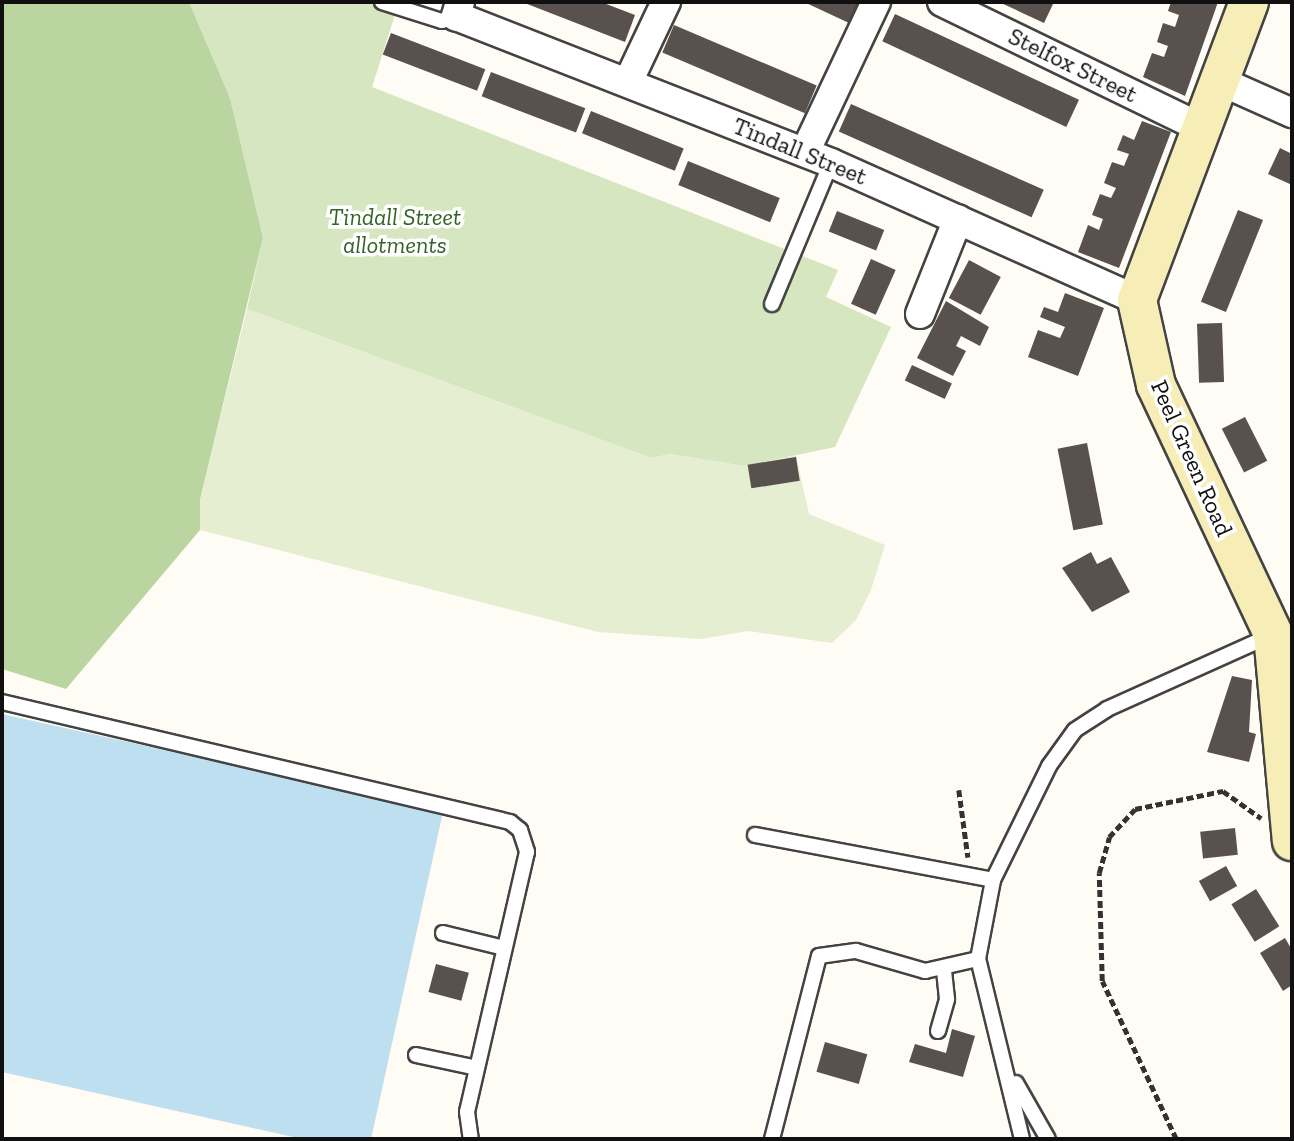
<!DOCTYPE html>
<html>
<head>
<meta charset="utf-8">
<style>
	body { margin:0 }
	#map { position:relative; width:1294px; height:1141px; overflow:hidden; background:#fefcf4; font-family:"Zilla Slab",serif }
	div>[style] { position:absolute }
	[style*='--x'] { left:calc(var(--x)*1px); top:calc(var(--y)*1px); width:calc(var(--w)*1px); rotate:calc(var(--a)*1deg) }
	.green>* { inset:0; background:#d5e6c0 }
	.forest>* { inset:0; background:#bbd5a1 }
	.pitch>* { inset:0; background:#e5eed1 }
	.water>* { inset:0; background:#bedff0 }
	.building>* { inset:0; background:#58514d; transform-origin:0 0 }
	.path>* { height:4.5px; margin-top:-2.25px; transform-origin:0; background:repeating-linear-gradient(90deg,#323232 0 7px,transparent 0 10.5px) }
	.roads { filter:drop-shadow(2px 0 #434343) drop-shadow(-2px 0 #434343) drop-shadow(0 2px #434343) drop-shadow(0 -2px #434343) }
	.lane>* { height:14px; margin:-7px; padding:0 7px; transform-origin:7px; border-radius:7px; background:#fff }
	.street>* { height:28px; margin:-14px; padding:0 14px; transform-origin:14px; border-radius:14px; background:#fff }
	.secondary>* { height:38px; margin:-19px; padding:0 19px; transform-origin:19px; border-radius:19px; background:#f7edb6 }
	span { translate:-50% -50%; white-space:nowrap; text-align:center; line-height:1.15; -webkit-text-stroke:7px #fff; paint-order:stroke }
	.street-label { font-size:24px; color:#101010 }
	.park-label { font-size:24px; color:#356226; font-style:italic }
	.frame { position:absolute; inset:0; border:4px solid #101010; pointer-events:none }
</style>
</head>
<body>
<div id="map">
	<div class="green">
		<div style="clip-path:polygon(189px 2px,399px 2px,372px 87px,838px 270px,826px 297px,891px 327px,835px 447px,744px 466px,670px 454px,651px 458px,247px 309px,263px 238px,230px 98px)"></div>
	</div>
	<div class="forest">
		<div style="clip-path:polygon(2px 2px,189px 2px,230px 98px,263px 238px,200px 500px,200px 530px,66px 689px,2px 669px)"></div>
	</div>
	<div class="pitch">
		<div style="clip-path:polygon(247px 309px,651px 458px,670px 454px,744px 466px,796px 455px,809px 514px,885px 545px,871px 590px,856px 620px,832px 643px,749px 631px,700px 639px,598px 632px,200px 530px,200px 500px)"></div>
	</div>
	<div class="water">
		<div style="clip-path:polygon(2px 714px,443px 812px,371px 1139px,302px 1139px,2px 1072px)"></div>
	</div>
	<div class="building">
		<div style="clip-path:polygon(522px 2px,601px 2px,635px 15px,625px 42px)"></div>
		<div style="clip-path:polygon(804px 2px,859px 2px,849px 23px)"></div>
		<div style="clip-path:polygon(999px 2px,1054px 2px,1044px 23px)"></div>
		<div style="clip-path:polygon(1171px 2px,1218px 2px,1185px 96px,1143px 77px,1152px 53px,1164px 57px,1168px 46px,1157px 42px,1163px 23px,1175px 27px,1179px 15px,1168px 11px)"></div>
		<div style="left:895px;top:14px;width:203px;height:30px;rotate:25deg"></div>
		<div style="left:674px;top:25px;width:155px;height:30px;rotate:23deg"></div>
		<div style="left:391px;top:33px;width:101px;height:23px;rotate:21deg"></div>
		<div style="left:491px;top:72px;width:101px;height:26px;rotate:21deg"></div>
		<div style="left:851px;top:104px;width:211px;height:30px;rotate:24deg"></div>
		<div style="left:591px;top:111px;width:100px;height:24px;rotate:22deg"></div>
		<div style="clip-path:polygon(1142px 121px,1171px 132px,1119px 268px,1078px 252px,1088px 225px,1099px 230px,1103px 219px,1092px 215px,1100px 194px,1111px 198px,1116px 188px,1104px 183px,1112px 162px,1124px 166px,1129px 154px,1117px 150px,1123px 135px,1134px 140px)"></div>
		<div style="clip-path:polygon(1280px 148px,1292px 154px,1292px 185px,1268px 174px)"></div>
		<div style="left:688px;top:161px;width:99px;height:26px;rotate:22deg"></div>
		<div style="left:1238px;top:210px;width:27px;height:99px;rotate:22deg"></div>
		<div style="left:837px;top:211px;width:51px;height:22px;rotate:22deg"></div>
		<div style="left:871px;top:259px;width:27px;height:49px;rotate:24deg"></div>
		<div style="left:969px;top:260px;width:36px;height:43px;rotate:28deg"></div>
		<div style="clip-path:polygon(1065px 293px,1104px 308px,1078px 376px,1028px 357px,1038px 330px,1060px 338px,1065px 327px,1040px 317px,1044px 307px,1058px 312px)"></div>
		<div style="clip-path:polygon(946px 301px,989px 327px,980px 346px,961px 336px,956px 346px,966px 351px,953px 376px,917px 358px)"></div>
		<div style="left:1222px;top:323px;width:59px;height:25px;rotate:88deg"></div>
		<div style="left:912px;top:365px;width:44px;height:17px;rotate:25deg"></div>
		<div style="left:1245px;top:417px;width:49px;height:26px;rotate:63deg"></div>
		<div style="left:1087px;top:443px;width:83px;height:30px;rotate:79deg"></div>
		<div style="left:796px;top:457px;width:24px;height:49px;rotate:81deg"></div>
		<div style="clip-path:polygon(1091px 552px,1097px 564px,1111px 557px,1130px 592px,1092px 612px,1062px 568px)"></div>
		<div style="clip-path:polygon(1232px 676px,1252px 680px,1249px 732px,1256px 734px,1249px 762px,1207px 752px)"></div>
		<div style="left:1235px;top:828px;width:27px;height:35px;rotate:84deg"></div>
		<div style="left:1226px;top:866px;width:23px;height:31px;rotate:61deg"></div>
		<div style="left:1256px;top:889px;width:44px;height:29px;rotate:58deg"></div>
		<div style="clip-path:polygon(1285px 938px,1292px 950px,1292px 985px,1283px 991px,1260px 953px)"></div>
		<div style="left:436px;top:964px;width:34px;height:29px;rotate:15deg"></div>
		<div style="clip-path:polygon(952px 1029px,975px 1036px,963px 1077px,909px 1062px,915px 1044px,946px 1053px)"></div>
		<div style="left:825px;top:1042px;width:44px;height:31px;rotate:16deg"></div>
	</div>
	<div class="path">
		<div style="--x:959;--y:790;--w:68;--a:82.3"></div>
		<div style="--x:1176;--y:1139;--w:174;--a:-115.1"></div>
		<div style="--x:1102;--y:981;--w:108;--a:-91.6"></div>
		<div style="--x:1099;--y:873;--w:37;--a:-74"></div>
		<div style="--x:1109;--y:837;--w:38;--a:-47"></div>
		<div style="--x:1135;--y:809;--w:90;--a:-11.6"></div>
		<div style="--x:1223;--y:791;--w:47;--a:35.4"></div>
	</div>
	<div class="roads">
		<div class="lane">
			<div style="--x:382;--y:2;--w:63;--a:17.6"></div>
			<div style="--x:442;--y:21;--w:15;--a:-20"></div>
			<div style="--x:772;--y:304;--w:153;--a:-67.3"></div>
			<div style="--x:2;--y:702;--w:522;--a:13.29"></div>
			<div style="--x:510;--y:822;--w:13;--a:39"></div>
			<div style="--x:520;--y:830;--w:23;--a:72"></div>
			<div style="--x:527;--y:852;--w:267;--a:103"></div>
			<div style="--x:467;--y:1112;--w:27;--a:82"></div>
			<div style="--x:755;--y:835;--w:242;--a:10.7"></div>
			<div style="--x:443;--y:933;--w:63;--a:13.8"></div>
			<div style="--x:938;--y:1031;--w:33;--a:-74"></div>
			<div style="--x:947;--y:999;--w:30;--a:-96"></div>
			<div style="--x:416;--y:1055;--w:62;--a:12"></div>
			<div style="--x:1016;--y:1083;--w:64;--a:60.3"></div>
			<div style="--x:772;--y:1139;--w:189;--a:-75.6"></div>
			<div style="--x:819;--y:956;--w:37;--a:-8"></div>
			<div style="--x:856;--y:951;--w:72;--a:16.2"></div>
			<div style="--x:925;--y:971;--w:54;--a:-12.8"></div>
			<div style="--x:1022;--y:1139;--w:185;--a:-103.7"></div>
			<div style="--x:978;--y:959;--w:80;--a:-79.2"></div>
			<div style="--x:993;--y:880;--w:127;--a:-63.8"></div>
			<div style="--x:1049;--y:766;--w:44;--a:-54.2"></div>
			<div style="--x:1075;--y:730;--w:38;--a:-33"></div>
			<div style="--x:1107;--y:709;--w:181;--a:-24.2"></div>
		</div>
		<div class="street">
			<div style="--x:460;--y:2;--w:15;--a:106"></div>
			<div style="--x:456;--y:16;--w:403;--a:21.4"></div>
			<div style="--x:831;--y:163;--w:335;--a:24.1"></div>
			<div style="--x:942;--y:2;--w:290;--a:25.9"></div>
			<div style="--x:1220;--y:81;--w:79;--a:24"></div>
			<div style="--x:628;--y:82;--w:89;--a:-64.6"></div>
			<div style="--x:805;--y:152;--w:166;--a:-64.7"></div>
			<div style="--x:920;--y:314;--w:102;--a:-68.2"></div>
		</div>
		<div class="secondary">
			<div style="--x:1249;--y:2;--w:318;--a:110.6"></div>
			<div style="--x:1137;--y:300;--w:87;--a:77.4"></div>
			<div style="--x:1156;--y:385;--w:275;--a:64.8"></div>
			<div style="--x:1273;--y:634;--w:208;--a:84.8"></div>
		</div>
	</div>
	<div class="street-label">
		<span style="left:1073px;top:65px;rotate:26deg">Stelfox Street</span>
		<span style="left:800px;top:151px;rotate:22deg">Tindall Street</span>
		<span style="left:1192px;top:458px;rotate:66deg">Peel Green Road</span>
	</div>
	<div class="park-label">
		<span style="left:395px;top:231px">Tindall Street<br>allotments</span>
	</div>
	<div class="frame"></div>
</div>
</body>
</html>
